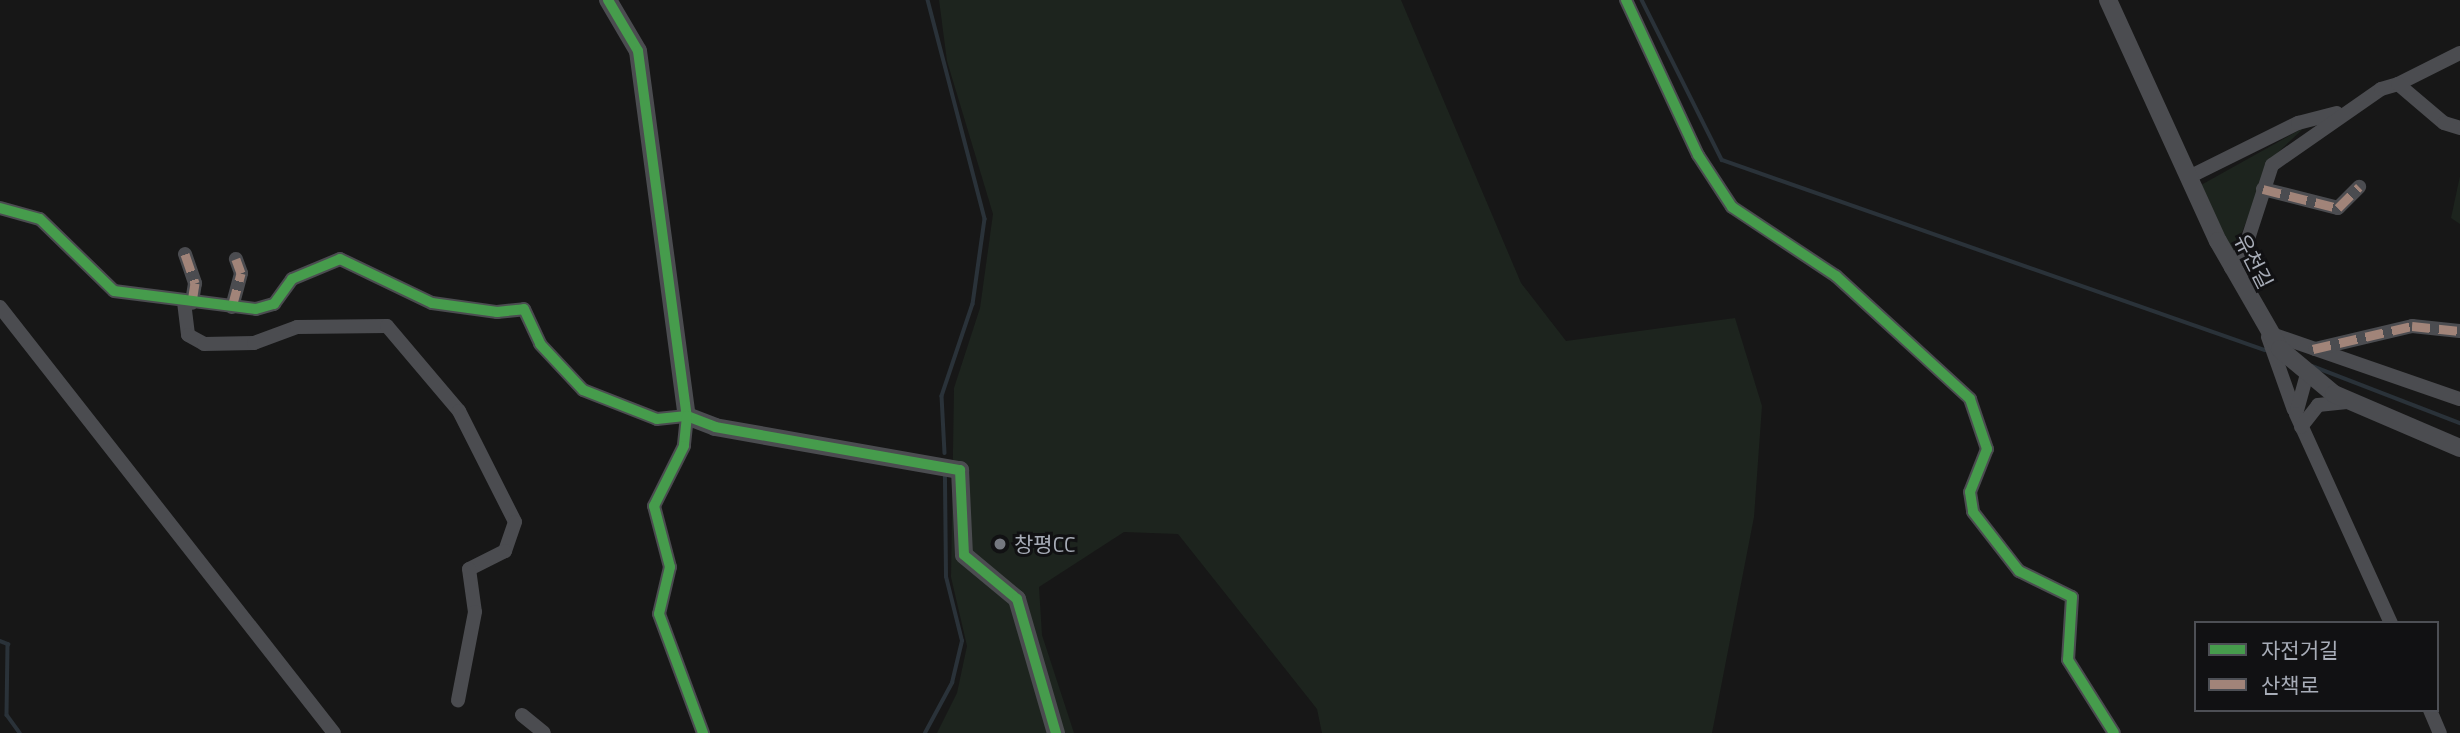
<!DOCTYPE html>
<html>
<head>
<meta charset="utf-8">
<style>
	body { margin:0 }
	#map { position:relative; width:2460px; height:733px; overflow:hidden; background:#171717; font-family:"Titillium Web","Noto Sans KR",sans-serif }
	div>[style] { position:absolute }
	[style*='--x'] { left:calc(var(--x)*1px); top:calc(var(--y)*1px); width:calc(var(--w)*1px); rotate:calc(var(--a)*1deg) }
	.green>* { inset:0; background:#1d241e }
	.stream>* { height:3.5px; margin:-1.75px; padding:0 1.75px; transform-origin:1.75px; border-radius:1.75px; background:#2a3239 }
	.minor>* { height:14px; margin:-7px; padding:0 7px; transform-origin:7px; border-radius:7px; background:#4b4c50 }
	.tertiary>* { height:18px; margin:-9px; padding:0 9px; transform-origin:9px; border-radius:9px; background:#4b4c50 }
	.quiet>* { height:9px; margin-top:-4.5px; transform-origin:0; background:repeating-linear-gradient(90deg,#a18479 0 18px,transparent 0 27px) }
	.cycleway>* { height:10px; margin:-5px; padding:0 5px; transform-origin:5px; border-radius:5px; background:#469c4c }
	.dots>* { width:19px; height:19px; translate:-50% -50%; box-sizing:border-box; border:4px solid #111113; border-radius:50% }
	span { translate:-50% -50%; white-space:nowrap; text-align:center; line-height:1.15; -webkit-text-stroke:6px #111113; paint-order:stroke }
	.street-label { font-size:21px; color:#a8adb8 }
	.poi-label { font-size:21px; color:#a8adb8 }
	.left { translate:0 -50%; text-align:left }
	.legend { position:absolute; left:2194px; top:621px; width:245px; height:91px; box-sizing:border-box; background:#111113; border:2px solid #4d4f55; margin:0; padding:9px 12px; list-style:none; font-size:21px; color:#a8adb8 }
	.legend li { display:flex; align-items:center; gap:14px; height:35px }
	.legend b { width:35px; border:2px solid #4d4f55 }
</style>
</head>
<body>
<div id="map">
	<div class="green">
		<div style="clip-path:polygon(939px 0,1401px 0,1521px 283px,1566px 341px,1735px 318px,1762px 406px,1754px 517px,1712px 733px,1322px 733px,1317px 709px,1178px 534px,1124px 532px,1039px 587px,1042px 635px,1074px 733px,937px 733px,957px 693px,967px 646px,951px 577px,954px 388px,980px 308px,993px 214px,947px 61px)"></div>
		<div style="clip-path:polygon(2305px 127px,2273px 157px,2232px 256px,2201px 185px)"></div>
		<div style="clip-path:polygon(2460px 176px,2460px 224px,2451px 218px)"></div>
	</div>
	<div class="stream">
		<div style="--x:928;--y:0;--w:226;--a:75.4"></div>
		<div style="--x:985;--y:219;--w:86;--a:98"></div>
		<div style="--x:973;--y:304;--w:97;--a:108.6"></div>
		<div style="--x:942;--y:396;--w:57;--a:87"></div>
		<div style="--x:1642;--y:0;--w:179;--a:63.4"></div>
		<div style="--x:1722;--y:160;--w:575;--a:19.29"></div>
		<div style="--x:2312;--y:366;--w:159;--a:21.1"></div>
		<div style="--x:0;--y:641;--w:9;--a:21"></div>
		<div style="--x:8;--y:644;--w:71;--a:90.8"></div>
		<div style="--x:7;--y:715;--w:22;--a:54"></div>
		<div style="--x:925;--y:733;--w:57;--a:-61.6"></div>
		<div style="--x:952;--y:683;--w:43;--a:-76.6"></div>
		<div style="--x:962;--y:641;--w:66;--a:-104"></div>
		<div style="--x:946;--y:577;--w:103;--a:-90.6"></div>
	</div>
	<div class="minor">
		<div style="--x:1626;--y:0;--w:171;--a:65.1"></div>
		<div style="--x:1698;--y:155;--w:62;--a:56.8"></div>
		<div style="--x:1732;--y:207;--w:125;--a:33.6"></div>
		<div style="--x:1836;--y:276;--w:182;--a:42.5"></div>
		<div style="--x:1970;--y:399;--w:53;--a:71.2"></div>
		<div style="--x:1987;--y:449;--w:46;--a:111.6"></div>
		<div style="--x:1970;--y:492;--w:20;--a:81"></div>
		<div style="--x:1973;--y:512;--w:75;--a:52.1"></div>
		<div style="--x:2019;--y:571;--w:59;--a:26.1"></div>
		<div style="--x:2072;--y:597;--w:63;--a:93.6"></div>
		<div style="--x:2068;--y:660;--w:86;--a:57.8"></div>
		<div style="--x:2398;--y:84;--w:69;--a:-26.6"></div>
		<div style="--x:2189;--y:177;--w:122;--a:-26.4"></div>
		<div style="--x:2298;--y:123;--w:40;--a:-14.4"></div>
		<div style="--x:2263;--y:189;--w:77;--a:14.2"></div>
		<div style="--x:2338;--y:208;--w:30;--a:-45"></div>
		<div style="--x:0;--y:208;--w:41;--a:15.4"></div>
		<div style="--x:40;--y:219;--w:103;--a:44.2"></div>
		<div style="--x:114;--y:291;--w:143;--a:7.2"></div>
		<div style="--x:256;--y:309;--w:19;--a:-16"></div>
		<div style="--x:274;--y:304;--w:31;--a:-54"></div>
		<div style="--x:292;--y:279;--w:52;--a:-22.6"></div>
		<div style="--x:340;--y:259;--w:102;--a:25.6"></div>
		<div style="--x:432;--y:303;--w:66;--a:7.9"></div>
		<div style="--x:497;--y:312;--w:27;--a:-6"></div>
		<div style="--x:524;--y:309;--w:38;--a:65"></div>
		<div style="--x:540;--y:344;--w:63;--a:46.9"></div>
		<div style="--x:583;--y:390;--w:79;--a:21.4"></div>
		<div style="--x:657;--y:419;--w:30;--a:-6"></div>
		<div style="--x:687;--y:416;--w:30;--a:96"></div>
		<div style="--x:684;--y:446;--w:67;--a:116.6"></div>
		<div style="--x:654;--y:506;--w:63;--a:75.3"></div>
		<div style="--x:670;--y:567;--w:48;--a:103.2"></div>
		<div style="--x:659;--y:614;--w:127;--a:69.7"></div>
		<div style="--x:185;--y:254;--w:31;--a:71"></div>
		<div style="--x:195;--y:283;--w:20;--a:99"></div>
		<div style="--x:2231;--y:268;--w:27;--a:-57"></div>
		<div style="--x:2246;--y:245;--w:84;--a:-72"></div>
		<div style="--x:2272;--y:165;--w:133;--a:-34.9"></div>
		<div style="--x:2381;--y:89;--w:18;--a:-16"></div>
		<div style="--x:2398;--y:84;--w:60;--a:40.3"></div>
		<div style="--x:2444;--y:123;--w:17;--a:17"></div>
		<div style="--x:184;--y:302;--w:33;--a:83"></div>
		<div style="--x:188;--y:335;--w:18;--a:29"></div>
		<div style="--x:204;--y:344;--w:50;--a:-1.1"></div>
		<div style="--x:254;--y:343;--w:46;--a:-20.4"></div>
		<div style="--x:297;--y:327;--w:90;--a:-0.6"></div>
		<div style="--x:387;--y:326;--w:111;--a:49.7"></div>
		<div style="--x:459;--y:411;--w:124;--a:63.2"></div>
		<div style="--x:515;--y:522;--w:31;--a:109"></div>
		<div style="--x:505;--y:551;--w:40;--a:153.4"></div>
		<div style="--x:469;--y:569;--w:43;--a:82.1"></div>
		<div style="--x:475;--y:612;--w:90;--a:100.9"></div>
		<div style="--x:0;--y:307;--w:541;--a:51.9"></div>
		<div style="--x:232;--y:307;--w:35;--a:-75"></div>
		<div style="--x:241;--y:273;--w:15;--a:-110"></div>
		<div style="--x:2269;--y:333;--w:202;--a:19.1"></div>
		<div style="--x:2268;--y:337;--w:77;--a:70.4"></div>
		<div style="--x:2315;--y:349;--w:100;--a:-13.3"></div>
		<div style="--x:2412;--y:326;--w:48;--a:5.9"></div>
		<div style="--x:2307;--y:374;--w:41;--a:105.4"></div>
		<div style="--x:2296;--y:414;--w:230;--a:65.6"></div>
		<div style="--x:2301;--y:427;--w:28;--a:-52"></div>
		<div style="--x:2318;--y:405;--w:29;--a:-6"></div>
		<div style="--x:2430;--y:710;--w:25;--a:67"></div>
		<div style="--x:522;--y:715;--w:28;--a:39"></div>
	</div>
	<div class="tertiary">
		<div style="--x:608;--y:0;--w:59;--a:59.5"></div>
		<div style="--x:638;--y:51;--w:368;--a:82.4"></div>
		<div style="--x:687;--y:416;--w:30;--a:21"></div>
		<div style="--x:715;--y:427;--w:249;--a:10"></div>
		<div style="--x:960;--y:470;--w:85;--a:87.3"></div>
		<div style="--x:964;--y:555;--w:69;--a:39.7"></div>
		<div style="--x:1017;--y:599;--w:140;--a:73.8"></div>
		<div style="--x:2108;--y:0;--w:265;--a:65.5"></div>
		<div style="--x:2218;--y:241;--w:125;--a:60.1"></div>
		<div style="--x:2280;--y:349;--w:70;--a:39.8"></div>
		<div style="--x:2334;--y:394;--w:137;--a:23.2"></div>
	</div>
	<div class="quiet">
		<div style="--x:2263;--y:189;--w:77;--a:14.2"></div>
		<div style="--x:2338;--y:208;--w:30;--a:-45"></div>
		<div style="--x:185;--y:254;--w:31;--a:71"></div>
		<div style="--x:195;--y:283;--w:20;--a:99"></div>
		<div style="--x:232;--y:307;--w:35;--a:-75"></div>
		<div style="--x:241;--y:273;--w:15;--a:-110"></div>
		<div style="--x:2313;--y:349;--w:102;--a:-13.1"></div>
		<div style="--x:2412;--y:326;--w:48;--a:5.9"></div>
	</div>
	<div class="cycleway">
		<div style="--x:608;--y:0;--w:59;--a:59.5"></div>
		<div style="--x:638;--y:51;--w:368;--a:82.4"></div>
		<div style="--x:687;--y:416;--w:30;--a:21"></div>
		<div style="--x:715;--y:427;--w:249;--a:10"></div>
		<div style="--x:960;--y:470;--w:85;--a:87.3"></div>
		<div style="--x:964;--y:555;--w:69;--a:39.7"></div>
		<div style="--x:1017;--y:599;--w:140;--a:73.8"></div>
		<div style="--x:1626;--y:0;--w:171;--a:65.1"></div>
		<div style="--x:1698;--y:155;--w:62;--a:56.8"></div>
		<div style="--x:1732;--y:207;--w:125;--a:33.6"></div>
		<div style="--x:1836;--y:276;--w:182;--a:42.5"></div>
		<div style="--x:1970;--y:399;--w:53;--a:71.2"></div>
		<div style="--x:1987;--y:449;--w:46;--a:111.6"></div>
		<div style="--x:1970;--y:492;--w:20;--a:81"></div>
		<div style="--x:1973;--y:512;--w:75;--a:52.1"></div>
		<div style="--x:2019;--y:571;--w:59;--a:26.1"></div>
		<div style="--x:2072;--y:597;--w:63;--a:93.6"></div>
		<div style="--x:2068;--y:660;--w:86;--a:57.8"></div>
		<div style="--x:0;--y:208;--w:41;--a:15.4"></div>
		<div style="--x:40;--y:219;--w:103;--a:44.2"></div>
		<div style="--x:114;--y:291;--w:143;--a:7.2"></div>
		<div style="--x:256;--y:309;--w:19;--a:-16"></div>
		<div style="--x:274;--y:304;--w:31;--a:-54"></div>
		<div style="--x:292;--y:279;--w:52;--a:-22.6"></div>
		<div style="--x:340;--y:259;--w:102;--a:25.6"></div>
		<div style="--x:432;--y:303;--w:66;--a:7.9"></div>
		<div style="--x:497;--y:312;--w:27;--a:-6"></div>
		<div style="--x:524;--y:309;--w:38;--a:65"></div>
		<div style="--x:540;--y:344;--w:63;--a:46.9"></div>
		<div style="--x:583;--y:390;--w:79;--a:21.4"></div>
		<div style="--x:657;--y:419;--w:30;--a:-6"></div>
		<div style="--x:687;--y:416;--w:30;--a:96"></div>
		<div style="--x:684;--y:446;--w:67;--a:116.6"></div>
		<div style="--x:654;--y:506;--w:63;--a:75.3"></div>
		<div style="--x:670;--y:567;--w:48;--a:103.2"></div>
		<div style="--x:659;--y:614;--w:127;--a:69.7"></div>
	</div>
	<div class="dots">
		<div style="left:1000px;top:544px;background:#757880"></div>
	</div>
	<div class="street-label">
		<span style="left:2254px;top:261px;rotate:63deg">유천길</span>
	</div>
	<div class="poi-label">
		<span class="left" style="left:1014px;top:544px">창평CC</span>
	</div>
	<ul class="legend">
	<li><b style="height:9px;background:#469c4c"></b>자전거길</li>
	<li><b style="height:9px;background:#a18479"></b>산책로</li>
	</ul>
</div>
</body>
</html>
